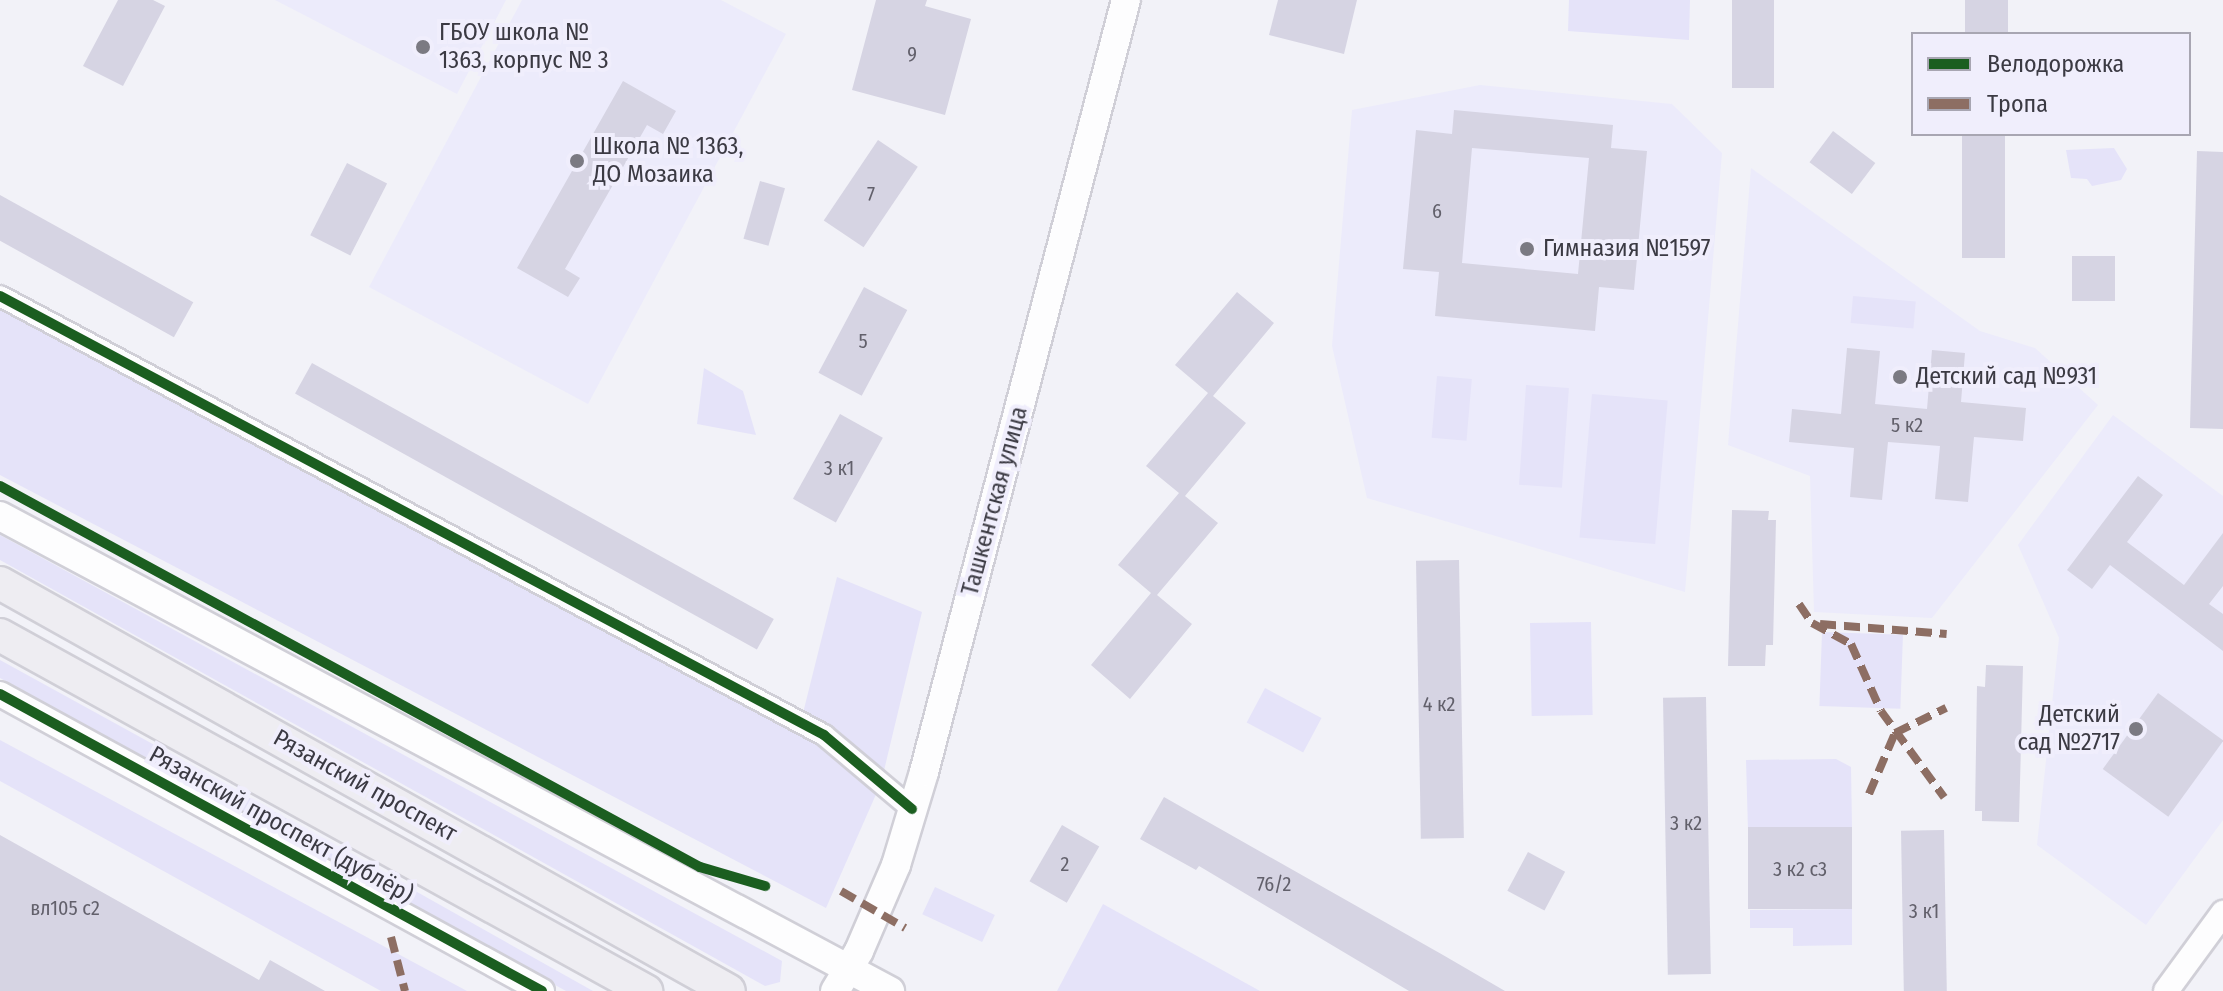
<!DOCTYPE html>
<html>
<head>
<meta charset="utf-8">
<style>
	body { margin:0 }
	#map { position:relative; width:2223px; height:991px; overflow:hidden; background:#f2f2f8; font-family:"Fira Sans Condensed",sans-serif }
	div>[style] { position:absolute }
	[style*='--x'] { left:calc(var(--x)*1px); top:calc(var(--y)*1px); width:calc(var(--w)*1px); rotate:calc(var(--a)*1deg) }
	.built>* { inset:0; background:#ecebfb }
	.green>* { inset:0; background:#e5e3f9; transform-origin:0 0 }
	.building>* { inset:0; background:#d6d4e3; transform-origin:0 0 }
	.roads { filter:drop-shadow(2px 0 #d0cfd7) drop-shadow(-2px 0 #d0cfd7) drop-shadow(0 2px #d0cfd7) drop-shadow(0 -2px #d0cfd7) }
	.minor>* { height:20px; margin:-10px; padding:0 10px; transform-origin:10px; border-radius:10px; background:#fdfdfe }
	.tertiary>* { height:24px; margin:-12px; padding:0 12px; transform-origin:12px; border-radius:12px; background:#fdfdfe }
	.secondary>* { height:28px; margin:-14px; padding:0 14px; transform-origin:14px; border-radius:14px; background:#fdfdfe }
	.primary>* { height:32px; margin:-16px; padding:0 16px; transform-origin:16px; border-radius:16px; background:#eeedf2 }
	.quiet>* { height:8px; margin-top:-4px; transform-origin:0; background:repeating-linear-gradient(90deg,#8d6e63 0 16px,transparent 0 24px) }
	.cycleway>* { height:10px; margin:-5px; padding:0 5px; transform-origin:5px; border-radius:5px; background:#1b5e20 }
	.dots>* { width:22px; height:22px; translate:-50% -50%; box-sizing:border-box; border:4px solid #f0eefc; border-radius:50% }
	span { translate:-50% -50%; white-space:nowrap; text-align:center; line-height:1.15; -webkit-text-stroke:8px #f0eefc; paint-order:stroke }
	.number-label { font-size:20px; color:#62606b }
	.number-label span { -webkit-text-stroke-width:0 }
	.poi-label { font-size:24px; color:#3b3a43 }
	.left { translate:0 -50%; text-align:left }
	.right { translate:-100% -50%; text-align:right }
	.street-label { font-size:24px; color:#3b3a43 }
	.legend { position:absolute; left:1911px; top:32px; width:280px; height:104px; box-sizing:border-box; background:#f0eefc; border:2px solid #a8a6b2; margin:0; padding:10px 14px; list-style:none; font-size:24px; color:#3b3a43 }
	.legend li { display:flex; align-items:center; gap:16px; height:40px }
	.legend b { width:40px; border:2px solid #a8a6b2 }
</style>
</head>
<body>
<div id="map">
	<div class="built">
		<div style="clip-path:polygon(275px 0,506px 0,457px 94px)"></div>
		<div style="clip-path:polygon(522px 0,721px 0,786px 34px,588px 404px,369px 287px)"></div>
		<div style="clip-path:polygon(1480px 85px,1672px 104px,1722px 153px,1685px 592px,1367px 498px,1332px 346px,1352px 110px)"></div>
		<div style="clip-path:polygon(1751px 168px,1980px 331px,2035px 348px,2098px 405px,1932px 618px,1814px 612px,1810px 476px,1728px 445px)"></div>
		<div style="clip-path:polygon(2113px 415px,2223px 496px,2223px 820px,2146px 925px,2037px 845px,2059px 638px,2018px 545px)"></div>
	</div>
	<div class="green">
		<div style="clip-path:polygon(1569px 0,1690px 0,1689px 40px,1568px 31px)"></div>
		<div style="clip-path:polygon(2114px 148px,2127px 169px,2121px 180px,2092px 186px,2087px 179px,2071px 178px,2066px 150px)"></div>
		<div style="left:1853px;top:296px;width:63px;height:27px;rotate:5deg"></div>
		<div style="clip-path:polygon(0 301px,800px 725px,837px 577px,922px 612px,881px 783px,826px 908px,0 475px)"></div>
		<div style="clip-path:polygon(704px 368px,743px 391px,756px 435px,697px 424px)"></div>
		<div style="left:1437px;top:376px;width:35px;height:62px;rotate:5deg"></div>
		<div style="left:1526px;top:385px;width:43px;height:100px;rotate:4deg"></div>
		<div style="left:1592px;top:394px;width:76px;height:144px;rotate:5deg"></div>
		<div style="clip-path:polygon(0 535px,782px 961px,780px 982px,765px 986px,0 560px)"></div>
		<div style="left:1591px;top:622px;width:93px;height:61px;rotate:89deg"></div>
		<div style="left:1822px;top:632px;width:81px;height:74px;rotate:2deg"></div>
		<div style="clip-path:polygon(0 660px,200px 770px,593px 991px,566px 991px,0 678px)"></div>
		<div style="left:1265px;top:688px;width:64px;height:39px;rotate:28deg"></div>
		<div style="clip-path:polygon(0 740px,467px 991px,381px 991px,0 781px)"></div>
		<div style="clip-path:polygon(1836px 759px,1851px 767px,1852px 827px,1748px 830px,1746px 760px)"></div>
		<div style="left:935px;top:887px;width:66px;height:30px;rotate:25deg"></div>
		<div style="clip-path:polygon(1103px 904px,1260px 991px,1057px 991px)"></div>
		<div style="clip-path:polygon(1852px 909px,1852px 945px,1793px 946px,1793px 928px,1750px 928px,1750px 910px)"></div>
	</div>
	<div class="building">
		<div style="clip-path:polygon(118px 0,153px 0,165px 6px,123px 86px,83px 66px)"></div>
		<div style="clip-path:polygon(876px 0,927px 0,925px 6px,971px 19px,945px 115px,852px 90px)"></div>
		<div style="clip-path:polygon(1278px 0,1357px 0,1344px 54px,1269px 35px)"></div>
		<div style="left:1732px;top:0;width:42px;height:88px"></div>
		<div style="left:1965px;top:0;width:43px;height:34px"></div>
		<div style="clip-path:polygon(623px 81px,676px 111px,663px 134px,647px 125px,565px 269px,580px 278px,568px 297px,517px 268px)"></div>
		<div style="clip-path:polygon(evenodd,1454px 110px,1613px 125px,1611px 148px,1647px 151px,1634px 290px,1599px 287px,1595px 331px,1435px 316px,1439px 272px,1403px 269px,1416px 130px,1452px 134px,1454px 110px,1472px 148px,1589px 158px,1578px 274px,1462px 263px,1472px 148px)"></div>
		<div style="left:1833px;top:131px;width:53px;height:39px;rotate:37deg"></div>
		<div style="left:1962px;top:134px;width:43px;height:124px"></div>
		<div style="left:878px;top:140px;width:48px;height:97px;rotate:34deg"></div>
		<div style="clip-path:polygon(2197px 151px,2223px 152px,2223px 429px,2190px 428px)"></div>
		<div style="left:347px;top:163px;width:45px;height:81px;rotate:27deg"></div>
		<div style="left:760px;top:181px;width:26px;height:60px;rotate:16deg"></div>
		<div style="left:0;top:195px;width:221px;height:40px;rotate:29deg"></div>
		<div style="left:2072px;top:256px;width:43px;height:45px"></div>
		<div style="left:864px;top:287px;width:49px;height:97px;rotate:28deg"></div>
		<div style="clip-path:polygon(1237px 292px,1274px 323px,1213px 396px,1246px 423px,1185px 496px,1218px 523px,1157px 595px,1192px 624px,1130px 699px,1091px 665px,1151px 593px,1118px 565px,1179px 493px,1146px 466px,1208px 393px,1175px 365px)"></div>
		<div style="clip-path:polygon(1847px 348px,1880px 351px,1875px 404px,1927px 409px,1932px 350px,1965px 353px,1961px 402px,2026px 408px,2023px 441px,1974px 437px,1968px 502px,1935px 499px,1940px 446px,1888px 442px,1882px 500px,1850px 497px,1854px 448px,1789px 442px,1792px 409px,1841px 414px)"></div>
		<div style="left:312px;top:363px;width:528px;height:35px;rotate:29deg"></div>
		<div style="left:840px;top:414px;width:49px;height:97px;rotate:29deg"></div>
		<div style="clip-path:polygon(2138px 476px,2163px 495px,2127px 542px,2184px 585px,2223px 533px,2223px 586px,2209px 604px,2223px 614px,2223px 651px,2110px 565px,2092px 589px,2067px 570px)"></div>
		<div style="clip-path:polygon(1732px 510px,1769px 511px,1768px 520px,1776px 520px,1773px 645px,1766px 645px,1765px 666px,1728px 666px)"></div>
		<div style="left:1459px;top:560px;width:278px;height:43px;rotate:89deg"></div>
		<div style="clip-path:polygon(1986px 665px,2023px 666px,2019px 822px,1982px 821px,1982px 811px,1975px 811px,1977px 686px,1985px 687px)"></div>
		<div style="left:2158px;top:693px;width:81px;height:94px;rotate:36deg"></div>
		<div style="left:1706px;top:697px;width:277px;height:43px;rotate:89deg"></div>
		<div style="clip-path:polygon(1164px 797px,1443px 955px,1505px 991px,1409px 991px,1199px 866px,1196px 870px,1140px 839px)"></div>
		<div style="left:1062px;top:825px;width:43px;height:65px;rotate:30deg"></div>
		<div style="left:1852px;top:827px;width:82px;height:104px;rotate:90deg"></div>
		<div style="left:1944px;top:830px;width:161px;height:43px;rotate:89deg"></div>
		<div style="clip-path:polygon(0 835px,259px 980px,270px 960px,325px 991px,0 991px)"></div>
		<div style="left:1528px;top:852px;width:42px;height:44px;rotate:28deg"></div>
	</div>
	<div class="roads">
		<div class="minor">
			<div style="--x:0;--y:296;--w:934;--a:28.05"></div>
			<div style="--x:824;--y:735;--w:115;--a:40.1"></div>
		</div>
		<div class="tertiary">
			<div style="--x:0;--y:694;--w:618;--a:28.72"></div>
			<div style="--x:2166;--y:991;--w:97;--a:-53.8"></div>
		</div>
		<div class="secondary">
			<div style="--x:0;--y:516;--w:1009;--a:28.09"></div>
			<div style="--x:835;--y:991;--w:47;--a:-59"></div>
			<div style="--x:859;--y:951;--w:94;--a:-66.7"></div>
			<div style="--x:896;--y:865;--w:97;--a:-73.2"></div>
			<div style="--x:924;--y:772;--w:798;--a:-75.34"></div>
		</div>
		<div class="primary">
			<div style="--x:0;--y:583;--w:835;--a:29.23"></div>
			<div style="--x:0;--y:635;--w:738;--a:28.86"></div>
		</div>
	</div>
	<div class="quiet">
		<div style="--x:1799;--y:604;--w:23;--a:56"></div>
		<div style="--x:1812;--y:623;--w:44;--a:28.3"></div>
		<div style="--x:1851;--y:644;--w:73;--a:65.9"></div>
		<div style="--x:1881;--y:711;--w:107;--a:53.8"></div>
		<div style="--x:1820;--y:624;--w:127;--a:4.5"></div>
		<div style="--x:1869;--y:794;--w:66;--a:-66.9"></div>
		<div style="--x:1895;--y:733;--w:57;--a:-26.1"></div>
		<div style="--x:841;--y:891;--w:74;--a:30"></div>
		<div style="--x:391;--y:937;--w:56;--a:75.5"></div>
	</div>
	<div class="cycleway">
		<div style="--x:0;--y:296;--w:934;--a:28.05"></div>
		<div style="--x:824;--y:735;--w:115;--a:40.1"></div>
		<div style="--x:0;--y:486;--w:797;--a:28.56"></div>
		<div style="--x:700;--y:867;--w:68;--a:16.3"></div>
		<div style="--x:0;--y:694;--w:618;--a:28.72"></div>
	</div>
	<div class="dots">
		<div style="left:423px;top:47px;background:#7b7a82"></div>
		<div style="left:577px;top:161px;background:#7b7a82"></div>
		<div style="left:1527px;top:249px;background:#7b7a82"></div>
		<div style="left:1900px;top:377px;background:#7b7a82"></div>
		<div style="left:2136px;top:729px;background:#7b7a82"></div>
	</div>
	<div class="number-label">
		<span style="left:912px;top:54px">9</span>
		<span style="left:871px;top:194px">7</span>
		<span style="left:1437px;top:211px">6</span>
		<span style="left:863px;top:341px">5</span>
		<span style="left:1907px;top:425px">5 к2</span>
		<span style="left:839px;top:468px">3 к1</span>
		<span style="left:1439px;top:704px">4 к2</span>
		<span style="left:1686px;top:823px">3 к2</span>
		<span style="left:1065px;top:864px">2</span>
		<span style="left:1800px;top:869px">3 к2 с3</span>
		<span style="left:1274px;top:884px">76/2</span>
		<span style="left:65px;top:908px">вл105 с2</span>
		<span style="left:1924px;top:911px">3 к1</span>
	</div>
	<div class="poi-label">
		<span class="left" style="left:439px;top:47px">ГБОУ школа №<br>1363, корпус № 3</span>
		<span class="left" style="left:593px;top:161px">Школа № 1363,<br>ДО Мозаика</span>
		<span class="left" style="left:1543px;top:249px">Гимназия №1597</span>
		<span class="left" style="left:1916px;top:377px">Детский сад №931</span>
		<span class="right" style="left:2120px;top:729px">Детский<br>сад №2717</span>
	</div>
	<div class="street-label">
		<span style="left:995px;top:501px;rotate:-75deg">Ташкентская улица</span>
		<span style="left:365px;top:786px;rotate:29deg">Рязанский проспект</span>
		<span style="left:281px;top:825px;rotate:29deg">Рязанский проспект (дублёр)</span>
	</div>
	<ul class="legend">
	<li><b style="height:10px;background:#1b5e20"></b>Велодорожка</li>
	<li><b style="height:10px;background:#8d6e63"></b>Тропа</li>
	</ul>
</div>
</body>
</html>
